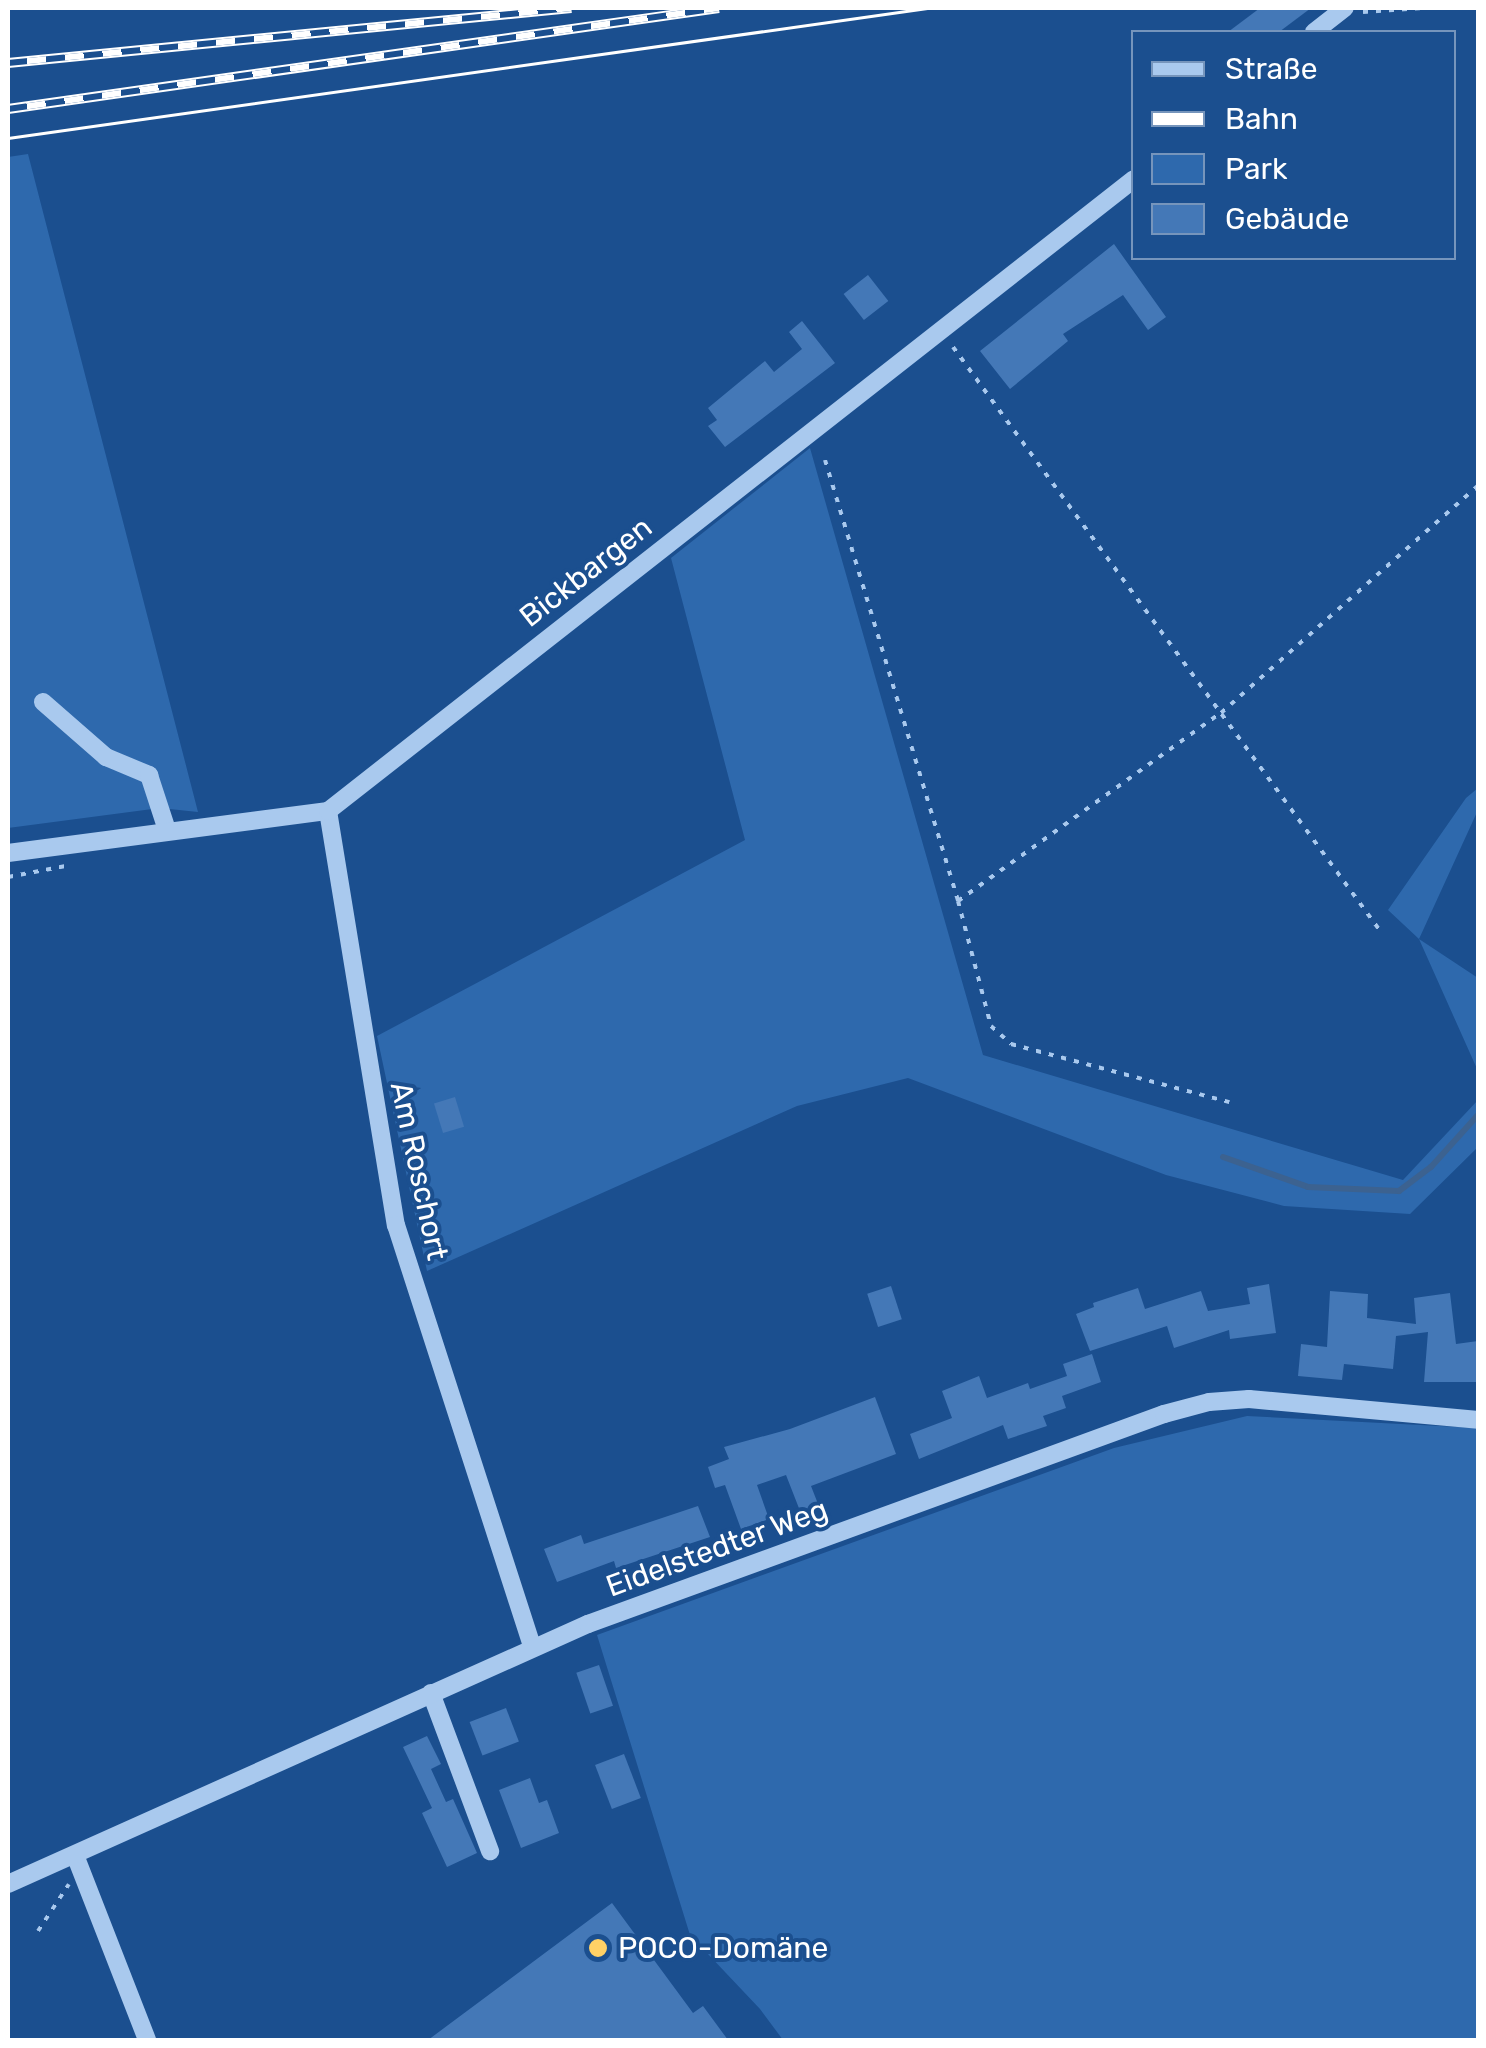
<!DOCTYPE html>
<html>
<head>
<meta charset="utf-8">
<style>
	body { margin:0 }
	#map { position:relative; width:1486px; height:2048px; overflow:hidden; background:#1b4f8f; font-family:Rubik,sans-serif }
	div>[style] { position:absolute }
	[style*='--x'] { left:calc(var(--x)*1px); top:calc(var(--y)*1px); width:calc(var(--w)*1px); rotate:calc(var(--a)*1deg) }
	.green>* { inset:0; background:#2e69ad }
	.stream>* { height:6px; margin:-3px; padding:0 3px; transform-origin:3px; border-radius:3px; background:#3c6290 }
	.building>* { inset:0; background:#4478b7; transform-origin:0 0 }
	.path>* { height:4px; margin-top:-2px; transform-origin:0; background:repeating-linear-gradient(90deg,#a9c9ee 0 5px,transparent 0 13px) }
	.minor>* { height:18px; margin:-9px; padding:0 9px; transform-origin:9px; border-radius:9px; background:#a9c9ee }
	.tram>* { height:2.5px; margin:-1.25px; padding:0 1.25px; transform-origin:1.25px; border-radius:1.25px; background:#fff }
	.rail>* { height:10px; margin-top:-5px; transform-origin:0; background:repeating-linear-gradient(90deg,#1b4f8f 0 19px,#fff 0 38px); box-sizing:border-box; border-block:2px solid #fff }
	.dots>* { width:28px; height:28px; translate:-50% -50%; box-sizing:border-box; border:5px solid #1b4f8f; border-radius:50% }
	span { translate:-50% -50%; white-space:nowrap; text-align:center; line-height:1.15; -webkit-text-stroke:8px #1b4f8f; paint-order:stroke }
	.street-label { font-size:30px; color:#fff }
	.poi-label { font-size:30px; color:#fff }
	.left { translate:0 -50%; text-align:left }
	.frame { position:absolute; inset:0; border:10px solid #fff; pointer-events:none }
	.legend { position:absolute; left:1131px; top:30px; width:325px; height:230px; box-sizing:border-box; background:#1b4f8f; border:2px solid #7695bc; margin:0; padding:12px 18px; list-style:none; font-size:30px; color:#fff }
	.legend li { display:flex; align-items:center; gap:20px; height:50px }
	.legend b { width:50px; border:2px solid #7695bc }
</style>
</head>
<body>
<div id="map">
	<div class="green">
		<div style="clip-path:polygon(28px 154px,198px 812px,160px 808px,8px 828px,8px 157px)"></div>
		<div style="clip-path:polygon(810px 448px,983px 1055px,1403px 1180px,1478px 1100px,1478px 1147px,1410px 1214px,1284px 1206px,1166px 1175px,908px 1078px,797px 1106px,427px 1271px,377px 1036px,745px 840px,671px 558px)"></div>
		<div style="clip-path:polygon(1478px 788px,1478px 810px,1419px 939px,1478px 978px,1478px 1071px,1419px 939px,1388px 910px,1466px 798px)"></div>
		<div style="clip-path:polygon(1247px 1416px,1478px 1428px,1478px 2040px,783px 2040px,760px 2009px,690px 1935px,597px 1635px,1114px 1448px)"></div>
	</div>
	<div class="stream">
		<div style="--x:1223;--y:1157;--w:90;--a:19.4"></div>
		<div style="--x:1308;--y:1187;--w:91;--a:2.5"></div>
		<div style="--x:1399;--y:1191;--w:40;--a:-37"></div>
		<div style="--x:1431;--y:1167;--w:70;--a:-47.9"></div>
	</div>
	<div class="building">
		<div style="clip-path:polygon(1260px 8px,1311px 8px,1279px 32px,1228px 32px)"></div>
		<div style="clip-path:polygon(1114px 244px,1166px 317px,1148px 330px,1123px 295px,1063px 334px,1068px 341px,1010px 389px,980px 351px)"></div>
		<div style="left:868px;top:275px;width:33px;height:31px;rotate:52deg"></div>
		<div style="clip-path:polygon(802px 321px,835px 363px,725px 447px,708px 426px,717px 420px,708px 408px,765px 361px,774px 372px,802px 349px,789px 332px)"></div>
		<div style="left:455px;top:1097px;width:31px;height:22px;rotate:73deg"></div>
		<div style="clip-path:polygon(1269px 1284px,1276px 1333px,1230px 1339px,1229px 1330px,1174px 1348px,1167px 1326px,1090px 1351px,1076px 1314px,1094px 1307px,1093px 1303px,1138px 1288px,1145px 1309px,1201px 1291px,1208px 1311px,1250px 1304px,1247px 1288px)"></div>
		<div style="left:891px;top:1286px;width:35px;height:25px;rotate:72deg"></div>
		<div style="clip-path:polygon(1330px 1291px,1368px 1294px,1367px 1318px,1416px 1324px,1414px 1298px,1450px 1293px,1456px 1344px,1478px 1341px,1478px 1382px,1424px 1382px,1428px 1332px,1396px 1336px,1393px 1369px,1344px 1364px,1342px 1380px,1298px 1376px,1301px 1344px,1327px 1347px)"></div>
		<div style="clip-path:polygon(1092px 1354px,1101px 1382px,1062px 1396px,1066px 1408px,1043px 1416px,1047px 1426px,1008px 1439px,1003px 1425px,919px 1459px,910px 1434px,952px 1418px,942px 1391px,979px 1376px,987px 1398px,1028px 1383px,1030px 1389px,1067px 1376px,1063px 1364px)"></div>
		<div style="clip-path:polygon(875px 1397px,896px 1454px,811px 1486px,820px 1509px,802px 1516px,786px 1475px,757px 1485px,769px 1519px,741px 1529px,725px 1485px,715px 1488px,708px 1467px,729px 1459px,724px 1447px,790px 1429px)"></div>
		<div style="clip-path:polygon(698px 1506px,710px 1537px,616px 1568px,614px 1561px,557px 1582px,544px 1549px,581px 1535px,584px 1544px)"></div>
		<div style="left:599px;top:1665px;width:43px;height:24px;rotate:71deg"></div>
		<div style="left:506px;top:1708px;width:36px;height:39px;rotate:69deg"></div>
		<div style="clip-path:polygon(427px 1736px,441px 1764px,431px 1769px,446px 1802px,453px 1799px,477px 1853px,447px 1867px,422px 1813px,432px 1808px,403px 1747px)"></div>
		<div style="left:624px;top:1754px;width:47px;height:31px;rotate:69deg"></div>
		<div style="clip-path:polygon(530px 1778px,539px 1803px,547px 1800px,559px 1833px,521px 1848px,499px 1790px)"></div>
		<div style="clip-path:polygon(612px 1903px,693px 2013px,703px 2006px,728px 2040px,428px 2040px)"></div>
	</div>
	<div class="path">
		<div style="--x:1363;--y:12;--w:60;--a:-3.8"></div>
		<div style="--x:953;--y:347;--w:725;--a:53.81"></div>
		<div style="--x:825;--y:460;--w:461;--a:73.2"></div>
		<div style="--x:958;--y:901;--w:323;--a:-35.6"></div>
		<div style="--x:1221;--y:713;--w:343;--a:-41.5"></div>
		<div style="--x:8;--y:877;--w:64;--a:-10.8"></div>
		<div style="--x:958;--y:901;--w:129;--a:75.2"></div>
		<div style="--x:991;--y:1026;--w:27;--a:42"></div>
		<div style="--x:1011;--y:1044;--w:226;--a:14.9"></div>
		<div style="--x:38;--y:1931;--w:56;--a:-56.6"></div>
	</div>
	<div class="minor">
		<div style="--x:1314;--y:32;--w:39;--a:-38"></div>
		<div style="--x:43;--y:702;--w:84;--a:41.1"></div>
		<div style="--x:106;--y:757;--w:47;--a:22.7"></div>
		<div style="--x:149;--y:775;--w:58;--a:71.9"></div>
		<div style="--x:328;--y:811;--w:420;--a:80.7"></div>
		<div style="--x:396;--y:1225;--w:442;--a:72.1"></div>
		<div style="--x:8;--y:853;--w:323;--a:-7.5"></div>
		<div style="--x:328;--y:811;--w:1024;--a:-38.1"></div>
		<div style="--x:431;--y:1693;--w:169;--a:69.5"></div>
		<div style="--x:75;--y:1855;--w:199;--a:68.7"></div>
		<div style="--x:8;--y:1884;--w:636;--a:-24.15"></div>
		<div style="--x:588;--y:1624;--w:613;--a:-20.03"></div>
		<div style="--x:1164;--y:1414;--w:47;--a:-14.9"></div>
		<div style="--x:1209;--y:1402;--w:40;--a:-4.3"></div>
		<div style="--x:1249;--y:1399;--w:230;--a:5.2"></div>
	</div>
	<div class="tram">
		<div style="--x:8;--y:138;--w:928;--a:-8.05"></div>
	</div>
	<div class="rail">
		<div style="--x:8;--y:63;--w:566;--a:-5.58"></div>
		<div style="--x:8;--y:109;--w:718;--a:-8.08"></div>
	</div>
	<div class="dots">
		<div style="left:598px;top:1948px;background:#ffd166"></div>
	</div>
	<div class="street-label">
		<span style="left:586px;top:572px;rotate:-38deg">Bickbargen</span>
		<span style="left:419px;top:1171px;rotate:78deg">Am Roschort</span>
		<span style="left:717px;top:1548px;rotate:-20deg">Eidelstedter Weg</span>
	</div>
	<div class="poi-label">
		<span class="left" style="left:618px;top:1948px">POCO-Domäne</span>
	</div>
	<div class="frame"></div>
	<ul class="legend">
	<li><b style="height:12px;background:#a9c9ee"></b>Straße</li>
	<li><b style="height:12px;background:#fff"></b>Bahn</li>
	<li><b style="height:28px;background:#2e69ad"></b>Park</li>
	<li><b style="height:28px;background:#4478b7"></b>Gebäude</li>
	</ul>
</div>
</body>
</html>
